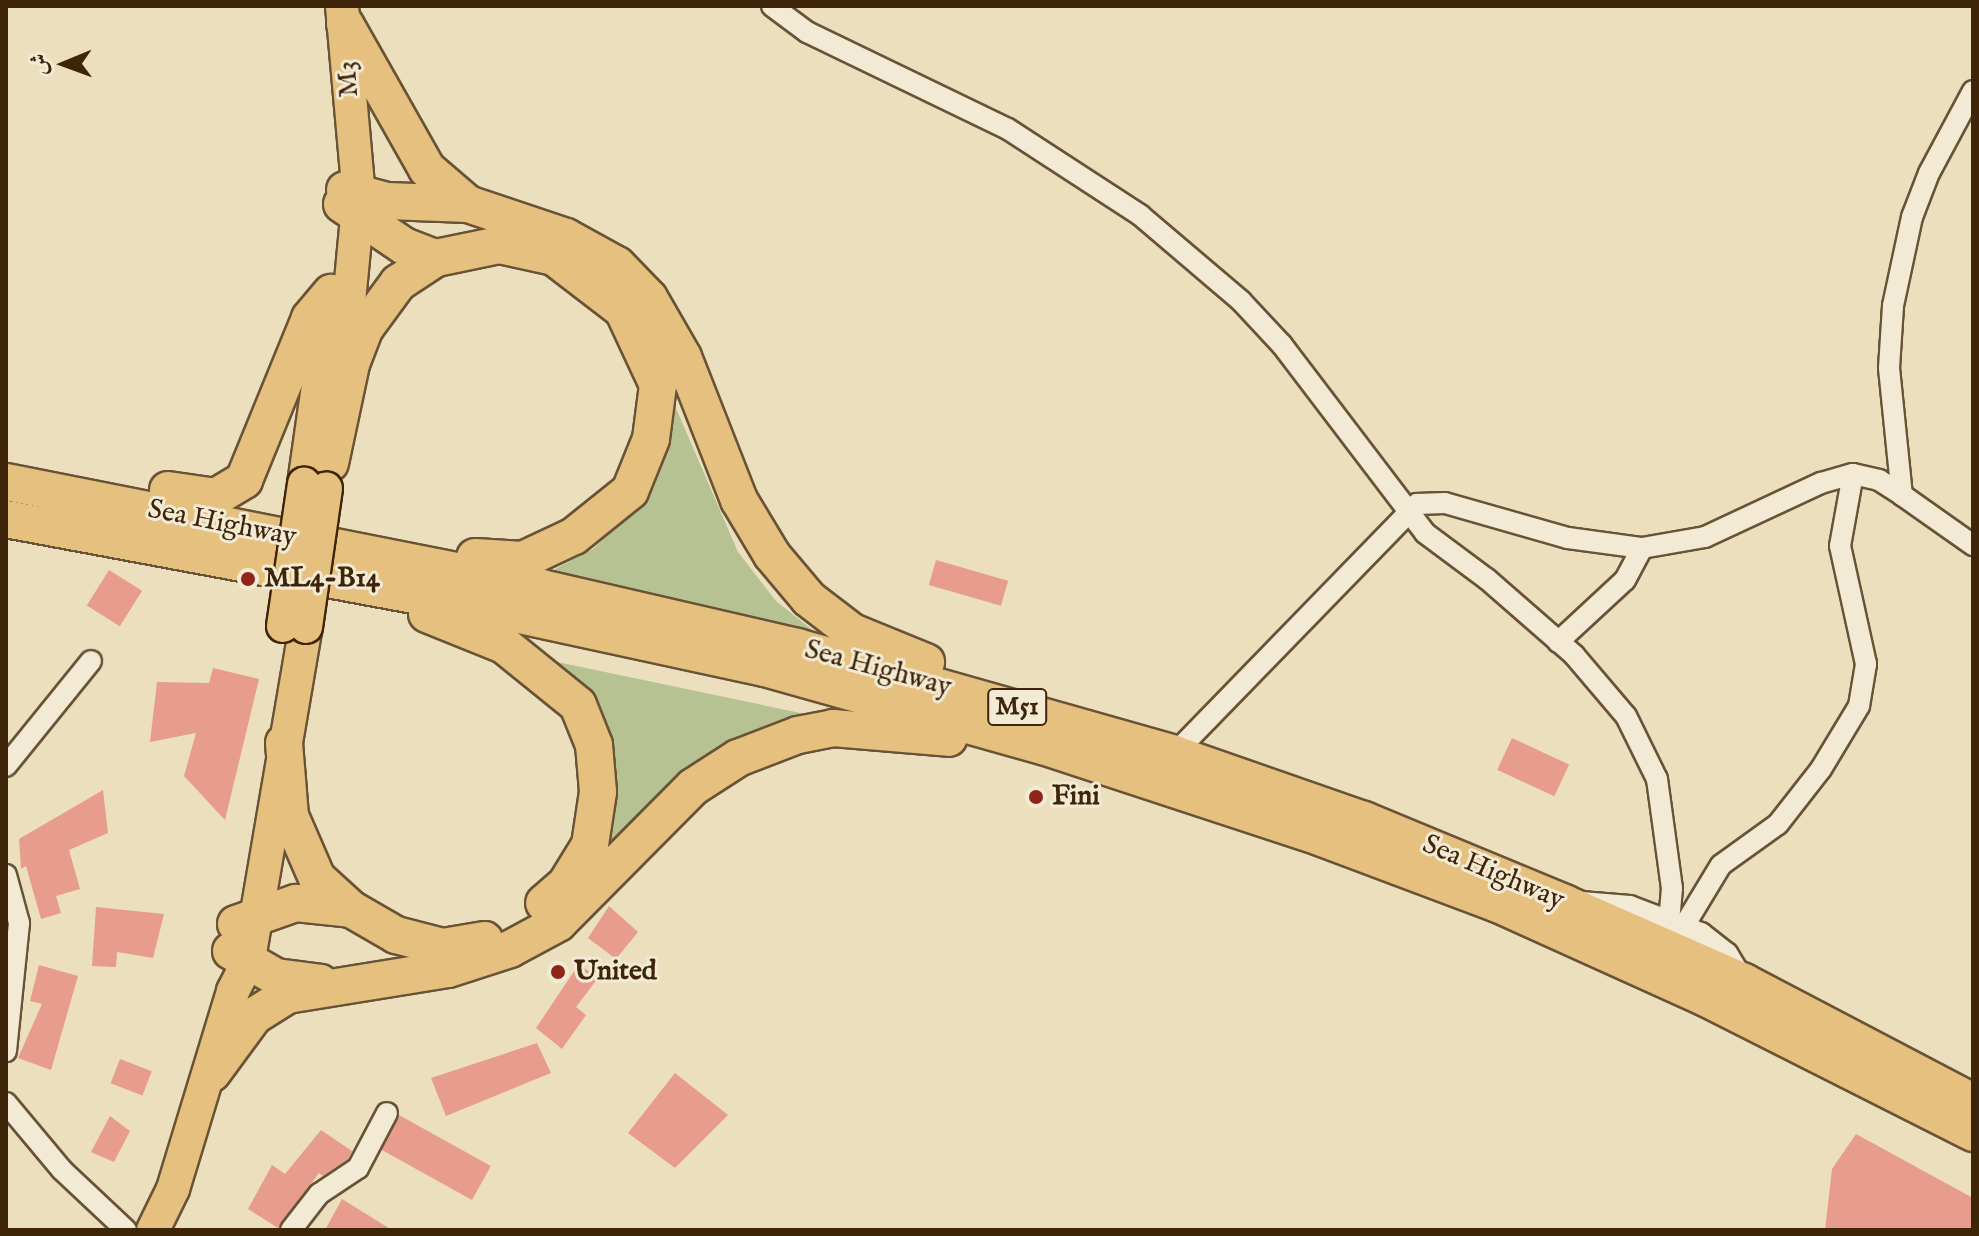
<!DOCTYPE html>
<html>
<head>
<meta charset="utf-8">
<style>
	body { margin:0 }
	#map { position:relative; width:1979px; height:1236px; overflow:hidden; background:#ebdfbe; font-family:"IM FELL English",Amiri,serif }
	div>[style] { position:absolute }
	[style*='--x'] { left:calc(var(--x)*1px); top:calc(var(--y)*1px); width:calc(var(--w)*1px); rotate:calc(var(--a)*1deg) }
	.green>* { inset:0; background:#b6c292 }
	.building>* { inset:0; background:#e79c8e; transform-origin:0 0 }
	.roads { filter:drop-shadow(2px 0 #695336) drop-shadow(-2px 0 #695336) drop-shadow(0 2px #695336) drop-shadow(0 -2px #695336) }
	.street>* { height:20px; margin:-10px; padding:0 10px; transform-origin:10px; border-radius:10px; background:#f2ead5 }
	.primary>* { height:32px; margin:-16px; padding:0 16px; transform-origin:16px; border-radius:16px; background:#e6c07f }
	.highway>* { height:36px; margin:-18px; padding:0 18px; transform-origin:18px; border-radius:18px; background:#e6c07f }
	.bridges { filter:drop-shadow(2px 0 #3e2408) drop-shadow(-2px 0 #3e2408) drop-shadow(0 2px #3e2408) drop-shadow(0 -2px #3e2408) }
	.primary-bridge>* { height:32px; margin:-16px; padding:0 16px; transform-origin:16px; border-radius:16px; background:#e6c07f }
	.dots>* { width:22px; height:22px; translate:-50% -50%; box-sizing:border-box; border:4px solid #f2ead5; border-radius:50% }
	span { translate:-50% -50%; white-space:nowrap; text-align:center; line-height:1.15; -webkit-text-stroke:6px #f2ead5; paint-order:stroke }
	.shield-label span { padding:2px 6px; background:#f2ead5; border:2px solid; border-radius:6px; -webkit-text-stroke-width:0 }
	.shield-label { font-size:26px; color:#3e2408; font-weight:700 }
	.street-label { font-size:28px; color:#3e2408 }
	.poi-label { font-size:28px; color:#3e2408; font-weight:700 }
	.left { translate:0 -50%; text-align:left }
	.frame { position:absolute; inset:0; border:8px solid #3e2408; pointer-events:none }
	.north { position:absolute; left:24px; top:24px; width:80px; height:80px; -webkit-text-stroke:6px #f2ead5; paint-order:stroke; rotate:269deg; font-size:22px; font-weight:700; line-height:32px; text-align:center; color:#3e2408 }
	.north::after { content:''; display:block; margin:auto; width:28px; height:36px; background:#3e2408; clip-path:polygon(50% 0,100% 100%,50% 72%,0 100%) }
</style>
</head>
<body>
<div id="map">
	<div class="green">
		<div style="clip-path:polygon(672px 399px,738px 552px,776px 601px,835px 648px,546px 574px,593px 549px,636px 507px)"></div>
		<div style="clip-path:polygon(543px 659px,810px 715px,759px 730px,702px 760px,596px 864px,616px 782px,602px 729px)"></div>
	</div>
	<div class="building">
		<div style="left:936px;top:560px;width:75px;height:26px;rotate:16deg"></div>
		<div style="left:109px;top:570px;width:39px;height:42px;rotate:32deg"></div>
		<div style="clip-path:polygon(213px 668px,259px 679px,225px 820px,184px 776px,196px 733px,150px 742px,157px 682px,209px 683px)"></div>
		<div style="left:1512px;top:738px;width:63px;height:35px;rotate:25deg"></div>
		<div style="clip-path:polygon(103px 790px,108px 833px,69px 850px,80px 889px,56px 896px,61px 913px,41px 919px,26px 866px,21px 869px,19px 839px)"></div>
		<div style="clip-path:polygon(609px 906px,638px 932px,616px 959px,588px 938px)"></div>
		<div style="clip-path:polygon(96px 907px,164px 914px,153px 958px,117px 952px,116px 967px,92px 966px)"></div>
		<div style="clip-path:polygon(579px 964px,598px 978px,576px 1007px,586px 1015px,562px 1049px,536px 1028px)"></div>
		<div style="clip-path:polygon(39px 965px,78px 976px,51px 1070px,18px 1058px,42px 1004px,30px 1001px)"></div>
		<div style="clip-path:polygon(537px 1043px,551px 1073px,446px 1116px,431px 1078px)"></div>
		<div style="left:120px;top:1059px;width:34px;height:26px;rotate:21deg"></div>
		<div style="clip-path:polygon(675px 1073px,728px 1115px,675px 1168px,628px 1133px)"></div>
		<div style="left:399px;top:1115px;width:105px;height:39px;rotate:29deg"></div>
		<div style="clip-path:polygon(110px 1116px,130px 1131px,114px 1162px,91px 1152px)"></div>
		<div style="clip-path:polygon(321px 1130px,352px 1151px,348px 1159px,323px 1176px,319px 1173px,278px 1228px,248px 1209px,272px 1165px,285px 1174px)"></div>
		<div style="clip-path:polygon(1856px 1134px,1973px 1198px,1973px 1230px,1825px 1230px,1832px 1169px)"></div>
		<div style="clip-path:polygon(342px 1199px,392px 1230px,325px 1230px)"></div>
	</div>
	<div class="roads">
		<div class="street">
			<div style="--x:772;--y:6;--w:44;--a:36.6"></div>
			<div style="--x:807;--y:32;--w:223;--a:25.8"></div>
			<div style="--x:1008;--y:129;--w:158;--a:33.1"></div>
			<div style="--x:1140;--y:215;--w:133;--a:40.4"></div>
			<div style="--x:1241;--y:301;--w:60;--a:47"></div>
			<div style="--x:1282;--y:345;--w:236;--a:52.7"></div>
			<div style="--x:1425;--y:533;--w:77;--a:36.6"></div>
			<div style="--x:1487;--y:579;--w:116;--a:41.1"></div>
			<div style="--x:1574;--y:655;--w:80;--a:49.6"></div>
			<div style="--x:1626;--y:716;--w:70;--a:63.8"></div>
			<div style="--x:1657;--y:779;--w:110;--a:82.2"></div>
			<div style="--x:1672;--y:888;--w:32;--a:95"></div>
			<div style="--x:1973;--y:91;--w:93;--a:118.2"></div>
			<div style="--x:1929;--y:173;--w:47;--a:111.1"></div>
			<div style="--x:1912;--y:217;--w:91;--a:102.1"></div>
			<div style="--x:1893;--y:306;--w:62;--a:93.7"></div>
			<div style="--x:1889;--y:368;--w:128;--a:84.2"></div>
			<div style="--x:1902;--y:495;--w:87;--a:35.2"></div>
			<div style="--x:1558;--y:642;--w:91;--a:-42.8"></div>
			<div style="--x:1625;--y:580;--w:36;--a:-62"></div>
			<div style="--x:1174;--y:754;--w:349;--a:-45.8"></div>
			<div style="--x:1417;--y:504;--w:28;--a:-2"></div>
			<div style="--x:1445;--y:503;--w:128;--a:15.9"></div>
			<div style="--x:1568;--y:538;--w:75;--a:7.7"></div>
			<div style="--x:1642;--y:548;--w:64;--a:-9.9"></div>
			<div style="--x:1705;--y:537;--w:128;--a:-25"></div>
			<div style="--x:1821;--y:483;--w:33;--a:-16"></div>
			<div style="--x:1853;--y:474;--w:27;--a:13"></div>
			<div style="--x:1879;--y:480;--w:27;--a:33"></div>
			<div style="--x:6;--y:766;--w:135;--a:-51"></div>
			<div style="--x:6;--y:875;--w:50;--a:74.8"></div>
			<div style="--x:19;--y:923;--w:129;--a:95.8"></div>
			<div style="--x:1581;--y:902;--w:49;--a:4.7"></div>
			<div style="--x:1630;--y:906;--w:76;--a:20.8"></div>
			<div style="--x:1701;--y:933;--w:33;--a:38"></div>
			<div style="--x:1727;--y:953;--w:29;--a:59"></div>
			<div style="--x:1684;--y:926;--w:71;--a:-58.8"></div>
			<div style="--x:1721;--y:865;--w:70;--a:-35.7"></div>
			<div style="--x:1778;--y:824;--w:70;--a:-52"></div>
			<div style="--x:1821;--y:769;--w:74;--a:-58.9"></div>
			<div style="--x:1859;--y:706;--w:43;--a:-80.5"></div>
			<div style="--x:1866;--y:664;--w:121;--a:-102.4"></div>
			<div style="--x:1840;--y:546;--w:73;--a:-79.8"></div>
			<div style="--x:6;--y:1103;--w:87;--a:50.1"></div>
			<div style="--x:62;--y:1170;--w:88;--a:43.2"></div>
			<div style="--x:291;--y:1230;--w:46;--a:-52.1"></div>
			<div style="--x:319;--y:1194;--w:47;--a:-33.7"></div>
			<div style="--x:358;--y:1168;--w:62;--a:-62.2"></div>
		</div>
		<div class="primary">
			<div style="--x:342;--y:6;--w:191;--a:84.9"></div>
			<div style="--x:359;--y:196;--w:170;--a:95.4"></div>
			<div style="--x:304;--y:484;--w:164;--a:-81.9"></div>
			<div style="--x:153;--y:1230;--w:46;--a:-64"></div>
			<div style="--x:173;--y:1189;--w:207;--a:-73.1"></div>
			<div style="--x:233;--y:991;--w:36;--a:-63"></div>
			<div style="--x:249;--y:959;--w:337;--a:-80.3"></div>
		</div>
		<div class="highway">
			<div style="--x:345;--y:24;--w:167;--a:60.5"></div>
			<div style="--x:427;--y:169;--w:54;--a:40.5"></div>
			<div style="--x:468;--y:204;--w:103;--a:18.6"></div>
			<div style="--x:566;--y:237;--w:58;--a:28.8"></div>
			<div style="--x:617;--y:265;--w:46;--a:45.9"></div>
			<div style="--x:649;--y:298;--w:68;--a:60"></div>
			<div style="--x:683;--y:357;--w:154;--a:68.6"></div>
			<div style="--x:739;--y:500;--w:64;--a:59"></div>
			<div style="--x:772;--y:555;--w:57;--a:49.9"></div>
			<div style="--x:809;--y:599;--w:54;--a:37.5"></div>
			<div style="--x:852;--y:632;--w:80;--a:22.1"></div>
			<div style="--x:345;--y:190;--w:43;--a:14.7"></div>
			<div style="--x:387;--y:201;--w:81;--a:2.1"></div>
			<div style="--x:342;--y:204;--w:75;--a:34.1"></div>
			<div style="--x:404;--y:246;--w:34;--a:21"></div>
			<div style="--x:330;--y:463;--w:101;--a:-78"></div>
			<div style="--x:351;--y:364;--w:39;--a:-69"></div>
			<div style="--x:365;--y:328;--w:56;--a:-53.7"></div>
			<div style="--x:398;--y:283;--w:45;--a:-33.3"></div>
			<div style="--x:436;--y:258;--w:64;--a:-11.7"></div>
			<div style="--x:499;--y:245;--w:56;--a:12.3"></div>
			<div style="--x:554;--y:257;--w:87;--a:37.5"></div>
			<div style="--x:623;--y:310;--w:83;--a:65"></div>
			<div style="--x:658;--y:385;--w:54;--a:97.4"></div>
			<div style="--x:651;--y:439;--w:56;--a:112"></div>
			<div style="--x:630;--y:491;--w:72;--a:141.2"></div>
			<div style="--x:574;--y:536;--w:56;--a:154.8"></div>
			<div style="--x:523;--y:560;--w:48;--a:-176.4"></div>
			<div style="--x:6;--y:482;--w:546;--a:11.19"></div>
			<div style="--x:542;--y:588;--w:262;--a:13"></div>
			<div style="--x:797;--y:647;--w:392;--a:15.8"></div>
			<div style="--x:1174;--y:754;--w:201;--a:19.2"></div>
			<div style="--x:1364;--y:820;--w:217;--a:22.5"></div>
			<div style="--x:1564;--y:903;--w:197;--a:23.7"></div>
			<div style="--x:1744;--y:982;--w:259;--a:27.7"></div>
			<div style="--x:168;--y:490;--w:49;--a:8.3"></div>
			<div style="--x:216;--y:497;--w:33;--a:-31"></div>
			<div style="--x:244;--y:480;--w:175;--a:-67.8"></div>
			<div style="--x:310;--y:318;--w:33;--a:-50"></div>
			<div style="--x:6;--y:519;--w:513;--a:10.56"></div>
			<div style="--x:510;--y:613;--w:261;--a:12.2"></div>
			<div style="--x:765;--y:668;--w:289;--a:15.7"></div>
			<div style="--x:1043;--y:746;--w:294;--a:18.2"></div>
			<div style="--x:1322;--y:838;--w:188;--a:20.6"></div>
			<div style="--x:1498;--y:904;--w:228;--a:24.3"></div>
			<div style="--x:1706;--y:998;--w:299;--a:26.8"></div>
			<div style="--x:427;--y:614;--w:83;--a:21.9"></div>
			<div style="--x:504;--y:645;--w:95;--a:39"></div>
			<div style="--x:578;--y:705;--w:43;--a:68.2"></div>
			<div style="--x:594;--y:745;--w:47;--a:85.1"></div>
			<div style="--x:598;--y:792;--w:54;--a:98.6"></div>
			<div style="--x:590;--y:845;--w:46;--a:121.6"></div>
			<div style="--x:566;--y:884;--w:29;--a:139"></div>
			<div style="--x:284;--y:743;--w:73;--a:85.3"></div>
			<div style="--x:290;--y:816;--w:68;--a:66.5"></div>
			<div style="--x:317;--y:878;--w:46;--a:42.4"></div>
			<div style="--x:351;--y:909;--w:52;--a:30"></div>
			<div style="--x:396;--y:935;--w:49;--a:14.3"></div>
			<div style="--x:443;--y:947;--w:42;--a:-9.7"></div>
			<div style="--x:236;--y:924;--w:64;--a:-19.3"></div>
			<div style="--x:296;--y:903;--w:55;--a:6.2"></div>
			<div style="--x:231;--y:951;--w:52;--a:30"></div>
			<div style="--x:276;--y:977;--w:45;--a:7.6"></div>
			<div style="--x:212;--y:1073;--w:71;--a:-53.6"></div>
			<div style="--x:254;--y:1016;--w:39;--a:-32"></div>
			<div style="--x:287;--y:995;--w:163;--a:-9.2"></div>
			<div style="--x:448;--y:969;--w:65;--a:-17.9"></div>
			<div style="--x:510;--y:949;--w:55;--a:-28.4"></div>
			<div style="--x:558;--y:923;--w:192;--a:-45.2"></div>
			<div style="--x:693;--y:787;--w:54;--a:-32.8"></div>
			<div style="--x:738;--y:758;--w:64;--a:-21"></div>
			<div style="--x:798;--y:735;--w:36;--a:-11"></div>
			<div style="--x:833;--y:728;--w:116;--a:4.9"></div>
		</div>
	</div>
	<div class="bridges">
		<div class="primary-bridge">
			<div style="--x:283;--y:626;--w:144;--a:-81.6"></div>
			<div style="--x:306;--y:627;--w:140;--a:-81.8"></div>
		</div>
	</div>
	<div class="dots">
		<div style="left:248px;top:579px;background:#8f2418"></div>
		<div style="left:1036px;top:797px;background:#8f2418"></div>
		<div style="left:558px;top:972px;background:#8f2418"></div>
	</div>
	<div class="shield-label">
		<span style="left:1017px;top:707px">M51</span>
	</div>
	<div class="street-label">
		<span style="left:349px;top:79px;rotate:-94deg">M3</span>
		<span style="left:222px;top:524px;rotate:11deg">Sea Highway</span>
		<span style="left:878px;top:669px;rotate:15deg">Sea Highway</span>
		<span style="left:1493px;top:873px;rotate:23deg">Sea Highway</span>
	</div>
	<div class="poi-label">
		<span class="left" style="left:264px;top:579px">ML4-B14</span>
		<span class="left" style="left:1052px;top:797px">Fini</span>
		<span class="left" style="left:574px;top:972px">United</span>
	</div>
	<div class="frame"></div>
	<div class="north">ش</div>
</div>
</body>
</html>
